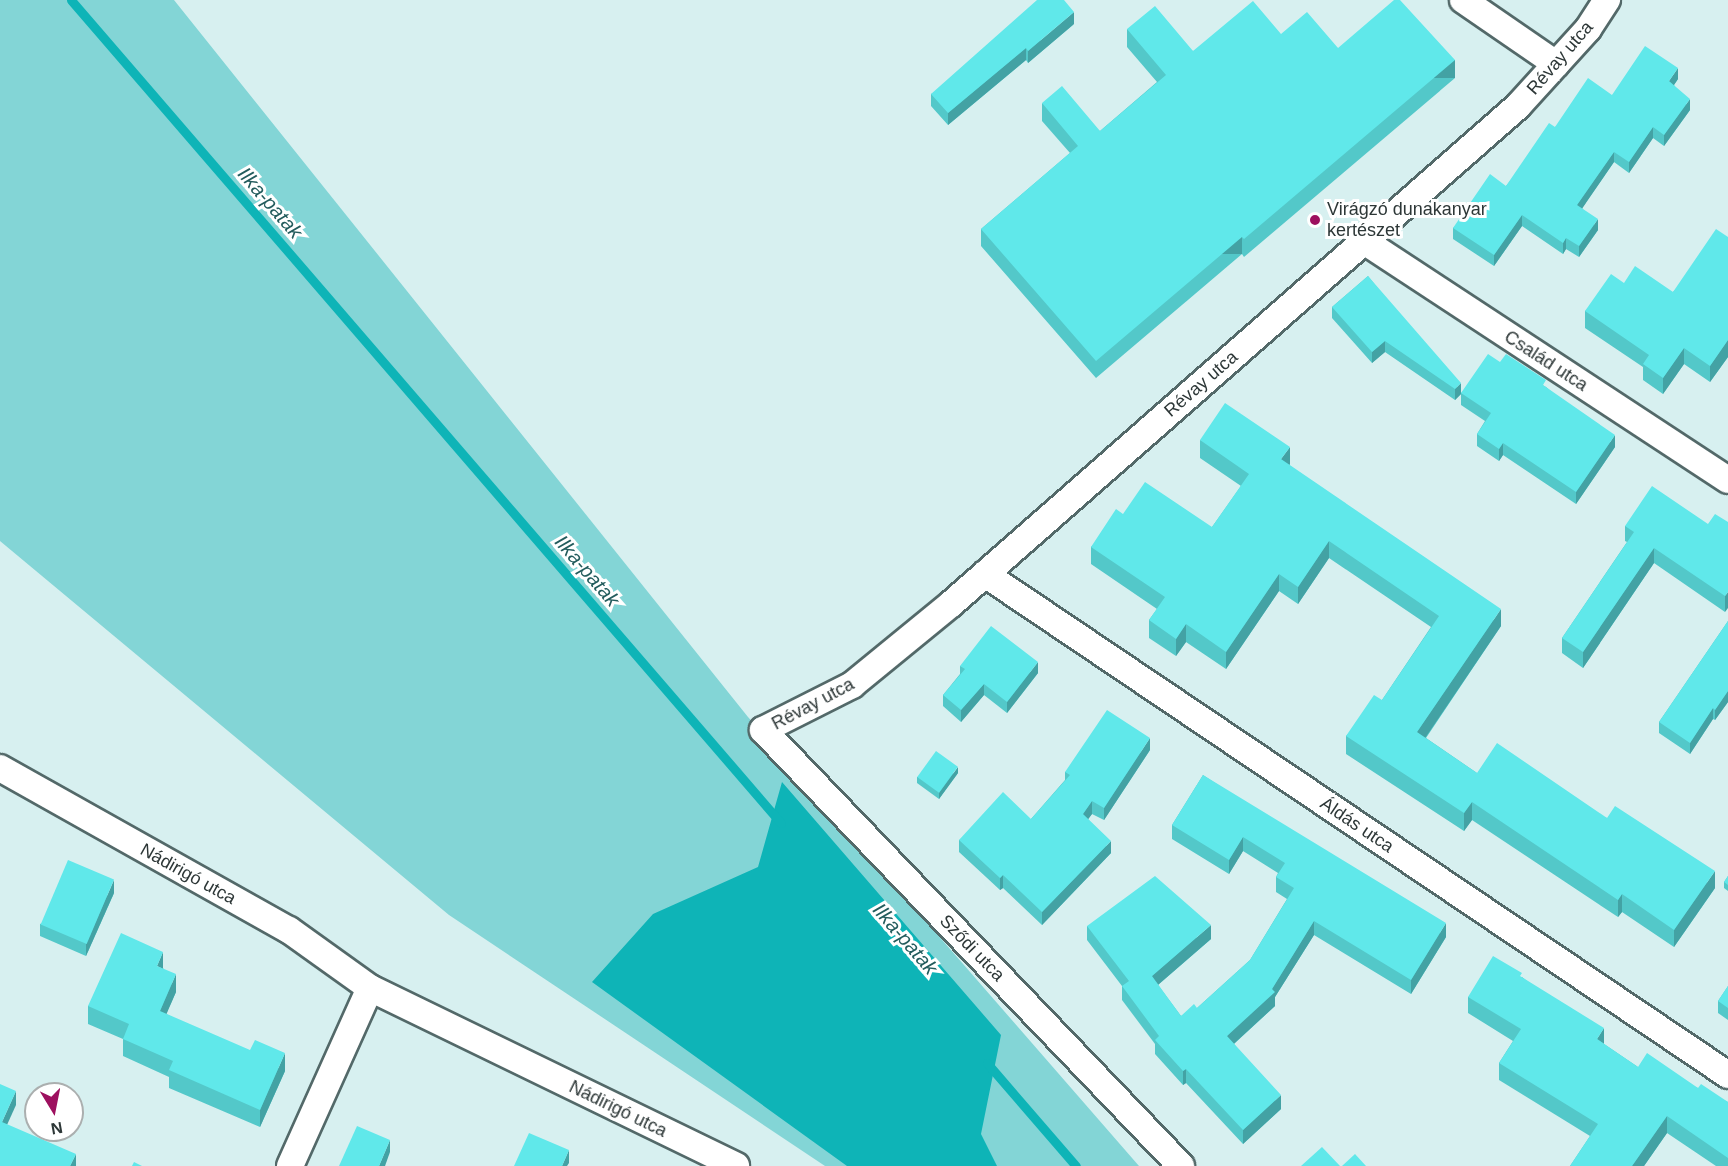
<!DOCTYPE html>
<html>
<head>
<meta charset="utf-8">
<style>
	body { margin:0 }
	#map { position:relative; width:1728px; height:1166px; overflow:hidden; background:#d7f0f0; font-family:Helvetica,sans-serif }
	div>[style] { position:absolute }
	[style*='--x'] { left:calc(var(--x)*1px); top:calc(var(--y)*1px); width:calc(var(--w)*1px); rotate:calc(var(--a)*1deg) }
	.green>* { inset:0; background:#83d5d6 }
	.water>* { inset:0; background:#0eb4b7 }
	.stream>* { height:9px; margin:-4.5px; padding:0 4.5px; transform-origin:4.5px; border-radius:4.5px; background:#0eb4b7 }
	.roads { filter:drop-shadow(2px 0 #536969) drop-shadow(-2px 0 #536969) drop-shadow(0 2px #536969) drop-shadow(0 -2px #536969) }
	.street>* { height:26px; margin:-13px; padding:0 13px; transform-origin:13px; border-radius:13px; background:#fff }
	.wall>* { inset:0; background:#53c8c9 }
	.shaded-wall>* { inset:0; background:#43a2a4; transform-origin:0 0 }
	.building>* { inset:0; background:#60e8ea; transform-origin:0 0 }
	.dots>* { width:16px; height:16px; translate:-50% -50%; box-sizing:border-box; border:3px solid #fff; border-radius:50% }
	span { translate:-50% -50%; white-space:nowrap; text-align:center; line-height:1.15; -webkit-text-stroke:6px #fff; paint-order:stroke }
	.street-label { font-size:18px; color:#2d3737 }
	.poi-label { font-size:18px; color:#2d3737 }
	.left { translate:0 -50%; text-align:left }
	.water-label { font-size:20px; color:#235c5d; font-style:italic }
	.north { position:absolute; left:24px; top:1082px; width:60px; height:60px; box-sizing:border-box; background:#fff; border:2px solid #abafaf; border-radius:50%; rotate:170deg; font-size:16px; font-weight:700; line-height:24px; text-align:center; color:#2d3737 }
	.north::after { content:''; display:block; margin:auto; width:21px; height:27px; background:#9d105f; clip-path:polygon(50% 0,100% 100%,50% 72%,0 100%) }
</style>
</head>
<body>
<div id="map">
	<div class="green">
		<div style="clip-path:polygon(0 0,174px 0,748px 717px,1139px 1166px,825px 1166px,449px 915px,0 541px)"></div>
	</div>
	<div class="water">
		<div style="clip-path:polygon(782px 782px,1001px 1035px,981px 1134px,997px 1166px,847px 1166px,592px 982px,653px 914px,758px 867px)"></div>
	</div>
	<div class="stream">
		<div style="--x:71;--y:0;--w:1087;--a:49.22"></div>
		<div style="--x:987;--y:1063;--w:136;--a:49.2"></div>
	</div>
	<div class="roads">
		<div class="street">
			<div style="--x:1463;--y:0;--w:113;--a:34.5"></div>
			<div style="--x:1364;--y:241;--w:435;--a:33.3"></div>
			<div style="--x:985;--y:574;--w:896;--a:33.99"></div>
			<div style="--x:0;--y:768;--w:331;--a:29.3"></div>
			<div style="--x:289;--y:930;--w:100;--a:35.6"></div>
			<div style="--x:370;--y:988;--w:407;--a:25.9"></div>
			<div style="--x:290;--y:1166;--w:195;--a:-65.8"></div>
			<div style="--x:1181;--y:1166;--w:604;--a:-133.79"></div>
			<div style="--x:763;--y:730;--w:100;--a:-26.8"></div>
			<div style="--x:852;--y:685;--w:128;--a:-39.3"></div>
			<div style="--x:951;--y:604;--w:755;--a:-41.29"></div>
			<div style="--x:1518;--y:106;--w:104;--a:-47.7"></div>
			<div style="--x:1588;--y:29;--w:35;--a:-57"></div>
		</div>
	</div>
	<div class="wall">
		<div style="clip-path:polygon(1074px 24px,1028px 63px,1026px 60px,948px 125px,931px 106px,931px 94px)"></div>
		<div style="clip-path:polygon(1127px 29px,1193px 51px,1281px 34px,1338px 48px,1455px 78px,1244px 257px,1242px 254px,1096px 378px,981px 246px,981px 229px,1070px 153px,1042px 121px,1042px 103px,1100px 131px,1157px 82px,1127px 47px)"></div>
		<div style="clip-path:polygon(1678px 79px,1674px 85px,1690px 110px,1664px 146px,1653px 138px,1629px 173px,1614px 162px,1582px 208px,1598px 230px,1579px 257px,1566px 249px,1563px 254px,1522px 226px,1494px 266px,1453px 239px,1453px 228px,1506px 186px,1555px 127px,1612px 95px)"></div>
		<div style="clip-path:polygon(1728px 237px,1728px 357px,1710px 382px,1684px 364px,1663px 394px,1643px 380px,1643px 367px,1585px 328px,1585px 311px,1624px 283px,1673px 292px)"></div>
		<div style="clip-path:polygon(1368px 276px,1461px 393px,1500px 362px,1546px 387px,1615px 447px,1576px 504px,1503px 455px,1499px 461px,1477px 446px,1477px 434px,1485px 421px,1461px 405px,1461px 394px,1455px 400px,1385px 352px,1372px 363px,1332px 318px,1332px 307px)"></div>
		<div style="clip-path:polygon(1200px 440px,1290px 464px,1289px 465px,1501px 626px,1426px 738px,1477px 773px,1607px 818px,1715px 888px,1674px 947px,1622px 912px,1618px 917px,1472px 820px,1464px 831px,1346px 754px,1346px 736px,1382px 700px,1431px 627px,1329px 558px,1298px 604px,1279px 591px,1226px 669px,1186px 642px,1176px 656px,1149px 638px,1149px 620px,1157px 609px,1091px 564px,1091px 547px,1123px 514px,1212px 527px,1241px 486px,1200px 458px)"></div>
		<div style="clip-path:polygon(1728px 522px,1725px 612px,1654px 563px,1583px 668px,1562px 653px,1562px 638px,1627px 542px,1625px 541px,1625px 526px,1708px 524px)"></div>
		<div style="clip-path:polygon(1728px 621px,1728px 702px,1715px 720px,1713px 719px,1690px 754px,1659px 733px,1659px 722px)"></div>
		<div style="clip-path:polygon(960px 666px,1038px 673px,1007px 713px,984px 695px,961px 722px,943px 706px,943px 695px,960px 674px)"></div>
		<div style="clip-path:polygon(1150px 750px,1104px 820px,1092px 814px,1088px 819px,1111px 853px,1042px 925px,1003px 888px,1000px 890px,959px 852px,959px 840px,1031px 819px,1065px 780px,1065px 772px)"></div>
		<div style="clip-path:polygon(958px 773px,939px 799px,917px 783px,917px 777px)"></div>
		<div style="clip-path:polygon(1203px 775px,1446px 937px,1411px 994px,1314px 935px,1275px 997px,1275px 1006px,1234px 1044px,1281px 1109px,1243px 1144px,1186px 1083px,1183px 1085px,1155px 1054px,1155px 1044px,1122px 1000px,1122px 986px,1087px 940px,1087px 926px,1211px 939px,1158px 985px,1181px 1016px,1197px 1008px,1250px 960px,1287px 899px,1276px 892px,1276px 877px,1278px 873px,1243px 851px,1229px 874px,1172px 839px,1172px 825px)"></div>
		<div style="clip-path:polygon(1728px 876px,1728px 891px,1724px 888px,1724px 882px)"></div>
		<div style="clip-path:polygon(114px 893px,86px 956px,40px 936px,40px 924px)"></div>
		<div style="clip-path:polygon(163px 968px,176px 992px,166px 1014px,285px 1071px,260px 1127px,169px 1088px,169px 1077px,123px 1056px,123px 1039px,88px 1024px,88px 1006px)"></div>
		<div style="clip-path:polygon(1522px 977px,1604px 1044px,1638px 1067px,1698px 1088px,1728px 1102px,1728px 1166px,1716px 1166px,1667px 1133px,1644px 1166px,1570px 1166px,1590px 1136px,1499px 1080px,1499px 1063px,1513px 1041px,1468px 1013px,1468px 997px)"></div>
		<div style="clip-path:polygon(1728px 986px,1728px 1020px,1718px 1013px,1718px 1001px)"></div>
	</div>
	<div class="shaded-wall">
		<div style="clip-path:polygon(1074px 12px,1074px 24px,1028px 63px,1028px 51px)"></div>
		<div style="clip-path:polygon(1026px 48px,1026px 60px,948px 125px,948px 113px)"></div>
		<div style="left:1455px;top:60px;width:18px;height:277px;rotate:90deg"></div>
		<div style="clip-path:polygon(1678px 68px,1678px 79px,1669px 92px,1669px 81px)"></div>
		<div style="clip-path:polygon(1690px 99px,1690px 110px,1664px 146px,1664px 135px)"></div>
		<div style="clip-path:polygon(1653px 127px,1653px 138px,1629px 173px,1629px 162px)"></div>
		<div style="clip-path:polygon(1614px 152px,1614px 162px,1577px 216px,1577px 205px)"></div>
		<div style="clip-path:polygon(1522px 215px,1522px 226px,1494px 266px,1494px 255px)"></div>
		<div style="clip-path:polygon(1598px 219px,1598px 230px,1579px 257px,1579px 246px)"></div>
		<div style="left:1242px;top:237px;width:17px;height:192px;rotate:90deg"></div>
		<div style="clip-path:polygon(1566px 238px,1566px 249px,1563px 254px,1563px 243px)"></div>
		<div style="clip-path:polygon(1728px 340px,1728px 357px,1710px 382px,1710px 366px)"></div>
		<div style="clip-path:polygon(1385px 341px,1385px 352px,1372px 363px,1372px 352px)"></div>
		<div style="clip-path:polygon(1684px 348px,1684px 364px,1663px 394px,1663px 378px)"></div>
		<div style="clip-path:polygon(1461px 383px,1461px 394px,1455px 400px,1455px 389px)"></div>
		<div style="clip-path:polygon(1615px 435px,1615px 447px,1576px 504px,1576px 492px)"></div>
		<div style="clip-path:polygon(1503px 443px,1503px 455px,1499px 461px,1499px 449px)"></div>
		<div style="clip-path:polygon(1290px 447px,1290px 464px,1281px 477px,1281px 459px)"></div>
		<div style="clip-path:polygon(1329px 541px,1329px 558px,1298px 604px,1298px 587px)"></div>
		<div style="clip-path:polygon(1654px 548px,1654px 563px,1583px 668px,1583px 652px)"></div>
		<div style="clip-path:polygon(1279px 574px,1279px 591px,1226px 669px,1226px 652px)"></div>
		<div style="clip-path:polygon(1728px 592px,1728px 608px,1725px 612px,1725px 596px)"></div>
		<div style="clip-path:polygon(1501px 609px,1501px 626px,1417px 750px,1417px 732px)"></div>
		<div style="clip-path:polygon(1186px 624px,1186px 642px,1176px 656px,1176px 639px)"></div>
		<div style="clip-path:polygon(1038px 662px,1038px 673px,1007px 713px,1007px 702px)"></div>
		<div style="clip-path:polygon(984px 684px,984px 695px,961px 722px,961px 710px)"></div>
		<div style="clip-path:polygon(1728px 691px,1728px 702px,1715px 720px,1715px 710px)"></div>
		<div style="clip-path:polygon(1713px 708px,1713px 719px,1690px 754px,1690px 743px)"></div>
		<div style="clip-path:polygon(1150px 738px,1150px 750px,1104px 820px,1104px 808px)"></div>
		<div style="clip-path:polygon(958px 767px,958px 773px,939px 799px,939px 793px)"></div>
		<div style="clip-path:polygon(1092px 801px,1092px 814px,1083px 826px,1083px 814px)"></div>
		<div style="clip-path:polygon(1472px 802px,1472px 820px,1464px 831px,1464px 813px)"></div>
		<div style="clip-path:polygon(1243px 837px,1243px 851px,1229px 874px,1229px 860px)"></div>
		<div style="clip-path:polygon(1111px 841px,1111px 853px,1042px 925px,1042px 912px)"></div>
		<div style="clip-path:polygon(1715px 871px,1715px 888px,1674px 947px,1674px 930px)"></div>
		<div style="clip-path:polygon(1003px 875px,1003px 888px,1000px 890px,1000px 878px)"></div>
		<div style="clip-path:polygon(114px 880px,114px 893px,86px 956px,86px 944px)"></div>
		<div style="clip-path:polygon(1622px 894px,1622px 912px,1618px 917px,1618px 900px)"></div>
		<div style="clip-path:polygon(1314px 921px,1314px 935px,1275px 997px,1275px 1006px,1227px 1050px,1227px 1036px,1272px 989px)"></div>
		<div style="clip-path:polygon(1446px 923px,1446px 937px,1411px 994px,1411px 980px)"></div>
		<div style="clip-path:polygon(1211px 925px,1211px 939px,1152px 990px,1152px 976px)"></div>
		<div style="clip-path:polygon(163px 952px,163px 969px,157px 966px)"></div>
		<div style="clip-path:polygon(176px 974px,176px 992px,160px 1029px,160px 1011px)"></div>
		<div style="clip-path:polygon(1604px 1028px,1604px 1044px,1597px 1039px)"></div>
		<div style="clip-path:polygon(285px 1053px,285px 1071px,260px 1127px,260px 1110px)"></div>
		<div style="clip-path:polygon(1186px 1069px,1186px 1083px,1183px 1085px,1183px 1071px)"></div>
		<div style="clip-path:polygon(16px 1091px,16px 1105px,2px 1136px,2px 1122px)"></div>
		<div style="clip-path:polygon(1281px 1095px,1281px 1109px,1243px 1144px,1243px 1130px)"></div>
		<div style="clip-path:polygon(1667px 1116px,1667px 1133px,1644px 1166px,1632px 1166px)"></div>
		<div style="clip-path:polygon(390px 1140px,390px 1152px,385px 1166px,379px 1166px)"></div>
		<div style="clip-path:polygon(569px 1150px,569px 1163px,567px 1166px,562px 1166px)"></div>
		<div style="clip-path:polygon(76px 1154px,76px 1166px,70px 1166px)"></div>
	</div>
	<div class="building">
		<div style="clip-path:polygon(1037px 0,1064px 0,1074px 12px,1028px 51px,1026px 48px,948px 113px,931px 94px)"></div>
		<div style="clip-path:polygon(1394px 0,1400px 0,1455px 60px,1244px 239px,1242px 237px,1096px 361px,981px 229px,1078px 146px,1042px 103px,1062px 86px,1100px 131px,1166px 75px,1127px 29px,1155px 6px,1193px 51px,1253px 1px,1281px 34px,1307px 12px,1338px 48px)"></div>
		<div style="clip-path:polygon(1645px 46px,1678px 68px,1669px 81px,1690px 99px,1664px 135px,1653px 127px,1629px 162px,1614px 152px,1577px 205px,1598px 219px,1579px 246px,1566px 238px,1563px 243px,1522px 215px,1494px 255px,1453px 228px,1490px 174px,1506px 186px,1549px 123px,1555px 127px,1588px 78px,1612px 95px)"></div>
		<div style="clip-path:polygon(1716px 229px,1728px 237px,1728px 340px,1710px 366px,1684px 348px,1663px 378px,1643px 364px,1649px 355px,1585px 311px,1611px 274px,1624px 283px,1635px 266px,1673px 292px)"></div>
		<div style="clip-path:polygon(1368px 276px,1461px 383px,1455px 389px,1385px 341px,1372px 352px,1332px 307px)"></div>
		<div style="clip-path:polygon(1488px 354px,1500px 362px,1506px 354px,1546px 380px,1543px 385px,1615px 435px,1576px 492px,1503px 443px,1499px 449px,1477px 434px,1491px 413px,1461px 393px)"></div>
		<div style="clip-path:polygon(1225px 403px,1290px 447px,1281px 459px,1501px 609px,1417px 732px,1477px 773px,1497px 743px,1607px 818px,1615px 806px,1715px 871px,1674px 930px,1622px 894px,1618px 900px,1472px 802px,1464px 813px,1346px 736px,1374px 695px,1382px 700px,1439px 616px,1329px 541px,1298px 587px,1279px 574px,1226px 652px,1186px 624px,1176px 639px,1149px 620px,1165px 597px,1091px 547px,1116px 509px,1123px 514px,1145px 482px,1212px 527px,1249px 474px,1200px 440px)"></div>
		<div style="clip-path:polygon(1652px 486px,1708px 524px,1715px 514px,1728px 522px,1728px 592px,1725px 596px,1654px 548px,1583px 652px,1562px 638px,1634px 532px,1625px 526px)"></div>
		<div style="clip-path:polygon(1728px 621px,1728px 691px,1715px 710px,1713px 708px,1690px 743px,1659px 722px)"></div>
		<div style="clip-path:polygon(991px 626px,1038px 662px,1007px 702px,984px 684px,961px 710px,943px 695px,965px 669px,960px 666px)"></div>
		<div style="clip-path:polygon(1107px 710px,1150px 738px,1104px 808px,1092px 801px,1083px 814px,1111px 841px,1042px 912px,1003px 875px,1000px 878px,959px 840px,1003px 792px,1031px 819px,1070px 775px,1065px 772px)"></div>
		<div style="left:936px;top:751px;width:27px;height:32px;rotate:36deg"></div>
		<div style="clip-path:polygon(1203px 775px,1446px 923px,1411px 980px,1314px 921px,1272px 989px,1275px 992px,1227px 1036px,1281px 1095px,1243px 1130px,1186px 1069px,1183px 1071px,1155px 1040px,1159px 1036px,1122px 986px,1129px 981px,1087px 926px,1155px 876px,1211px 925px,1152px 976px,1181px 1016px,1194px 1004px,1197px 1008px,1250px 960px,1294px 888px,1276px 877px,1285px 863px,1243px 837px,1229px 860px,1172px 825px)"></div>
		<div style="left:68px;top:860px;width:50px;height:70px;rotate:23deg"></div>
		<div style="clip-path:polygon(1728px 876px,1728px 885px,1724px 882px)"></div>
		<div style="clip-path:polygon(121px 933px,163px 952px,157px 966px,176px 974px,160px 1011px,250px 1050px,255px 1040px,285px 1053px,260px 1110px,169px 1070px,173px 1061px,123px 1039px,129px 1024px,88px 1006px)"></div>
		<div style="clip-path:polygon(1493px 956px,1522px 973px,1520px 976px,1604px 1028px,1597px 1039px,1638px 1067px,1647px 1053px,1698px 1088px,1701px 1084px,1728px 1102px,1728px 1158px,1667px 1116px,1632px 1166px,1570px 1166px,1598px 1124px,1499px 1063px,1521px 1029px,1468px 997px)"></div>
		<div style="clip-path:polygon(1728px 986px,1728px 1008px,1718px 1001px)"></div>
		<div style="clip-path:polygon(0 1084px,16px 1091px,2px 1122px,76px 1154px,70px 1166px,0 1166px)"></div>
		<div style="clip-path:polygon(357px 1126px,390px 1140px,379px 1166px,339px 1166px)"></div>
		<div style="clip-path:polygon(529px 1133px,569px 1150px,562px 1166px,514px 1166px)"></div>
		<div style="clip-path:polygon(1322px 1147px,1340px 1166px,1301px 1166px)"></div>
		<div style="clip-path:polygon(1355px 1154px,1366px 1166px,1342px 1166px)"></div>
		<div style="clip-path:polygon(134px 1162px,142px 1166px,132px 1166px)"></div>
	</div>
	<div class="dots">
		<div style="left:1315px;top:220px;background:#9d105f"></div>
	</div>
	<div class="street-label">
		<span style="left:1560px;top:58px;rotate:-49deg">Révay utca</span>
		<span style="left:1546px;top:361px;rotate:33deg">Család utca</span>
		<span style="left:1201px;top:384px;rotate:-41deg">Révay utca</span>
		<span style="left:813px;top:704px;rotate:-28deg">Révay utca</span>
		<span style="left:1357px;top:825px;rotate:34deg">Áldás utca</span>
		<span style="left:188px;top:874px;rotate:29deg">Nádirigó utca</span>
		<span style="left:972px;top:948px;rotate:46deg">Sződi utca</span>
		<span style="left:618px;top:1109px;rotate:26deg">Nádirigó utca</span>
	</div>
	<div class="poi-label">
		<span class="left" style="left:1327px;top:220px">Virágzó dunakanyar<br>kertészet</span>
	</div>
	<div class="water-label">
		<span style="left:270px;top:203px;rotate:49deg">Ilka-patak</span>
		<span style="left:587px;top:571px;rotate:49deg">Ilka-patak</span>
		<span style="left:905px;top:939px;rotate:49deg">Ilka-patak</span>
	</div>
	<div class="north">N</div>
</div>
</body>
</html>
